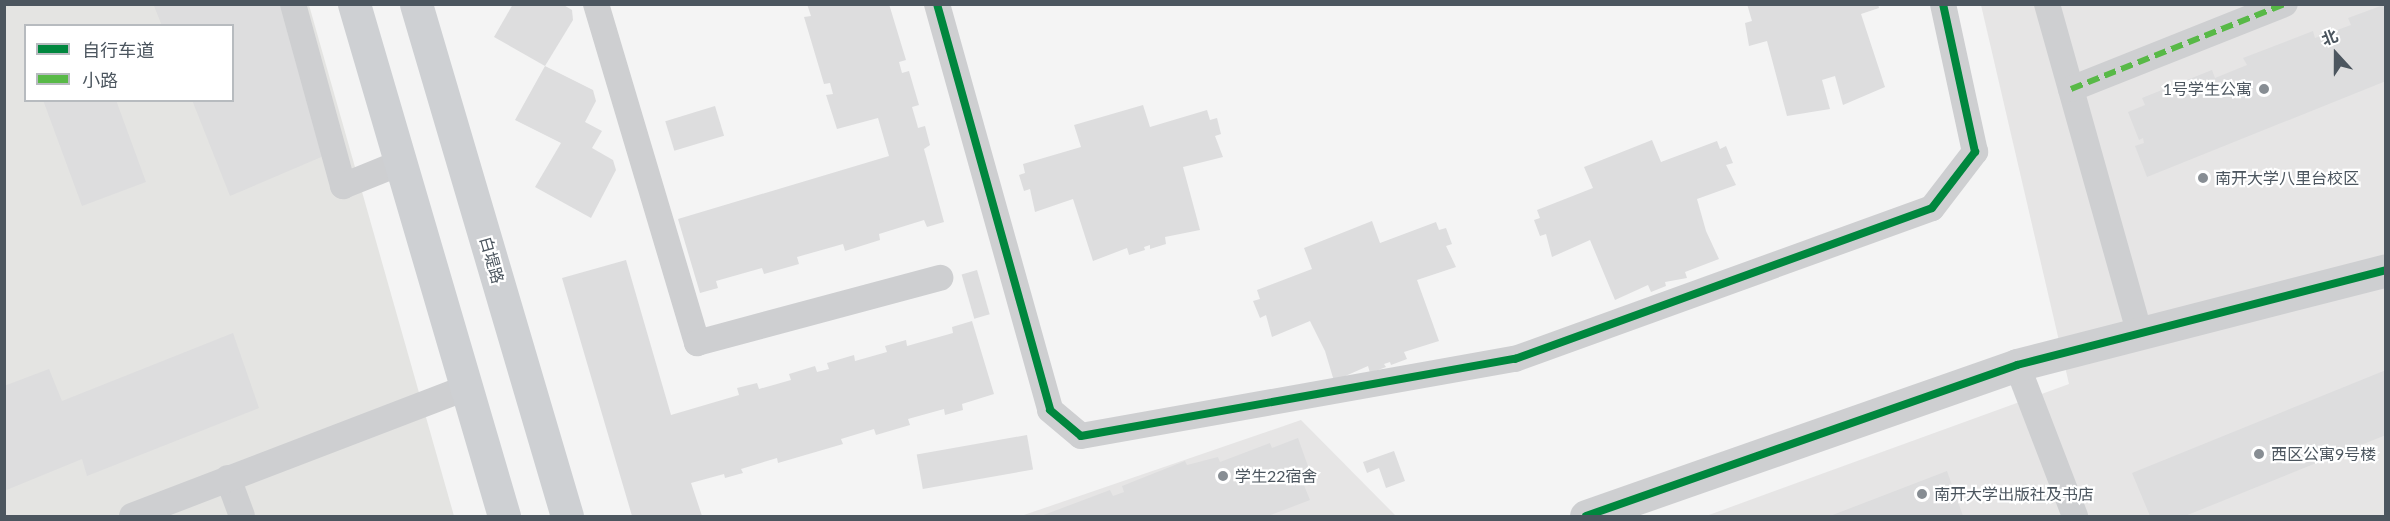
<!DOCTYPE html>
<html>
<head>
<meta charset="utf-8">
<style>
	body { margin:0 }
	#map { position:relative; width:2390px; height:521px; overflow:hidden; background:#f4f4f4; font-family:Lato,"Noto Sans SC",sans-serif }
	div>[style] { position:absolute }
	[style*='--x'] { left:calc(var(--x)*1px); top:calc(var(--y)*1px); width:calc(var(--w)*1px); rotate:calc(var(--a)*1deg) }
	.commercial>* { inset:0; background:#e4e4e2 }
	.education>* { inset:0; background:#e6e5e5 }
	.building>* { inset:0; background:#ddddde; transform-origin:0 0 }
	.minor>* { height:26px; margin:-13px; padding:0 13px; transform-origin:13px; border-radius:13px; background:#cecfd1 }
	.tertiary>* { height:33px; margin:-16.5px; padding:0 16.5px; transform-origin:16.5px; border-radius:16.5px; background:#cecfd1 }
	.secondary>* { height:33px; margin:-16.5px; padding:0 16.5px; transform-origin:16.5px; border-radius:16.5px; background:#ced0d3 }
	.quiet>* { height:6px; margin-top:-3px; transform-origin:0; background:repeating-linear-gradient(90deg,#58b947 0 12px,transparent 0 18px) }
	.cycleway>* { height:8px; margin:-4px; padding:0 4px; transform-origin:4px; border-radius:4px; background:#00873e }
	.dots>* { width:16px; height:16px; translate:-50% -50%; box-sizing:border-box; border:3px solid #fff; border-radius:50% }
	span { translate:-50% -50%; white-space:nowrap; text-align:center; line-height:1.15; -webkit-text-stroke:4.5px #fff; paint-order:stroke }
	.poi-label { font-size:16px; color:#4c565f }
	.right { translate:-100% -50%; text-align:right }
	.left { translate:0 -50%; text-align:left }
	.street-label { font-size:16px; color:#4c565f }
	.frame { position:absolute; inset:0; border:6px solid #4c565f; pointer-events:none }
	.legend { position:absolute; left:24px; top:24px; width:210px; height:78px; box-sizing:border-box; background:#fff; border:2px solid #b7bbbf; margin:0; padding:8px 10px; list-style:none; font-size:18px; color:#4c565f }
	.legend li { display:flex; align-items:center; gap:12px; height:30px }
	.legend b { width:30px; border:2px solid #b7bbbf }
	.north { position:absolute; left:2306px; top:24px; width:60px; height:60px; -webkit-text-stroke:4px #fff; paint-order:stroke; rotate:339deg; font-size:16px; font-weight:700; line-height:24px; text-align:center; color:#4c565f }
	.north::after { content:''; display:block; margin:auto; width:21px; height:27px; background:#4c565f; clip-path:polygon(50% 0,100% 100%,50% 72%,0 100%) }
</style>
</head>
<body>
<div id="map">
	<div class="commercial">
		<div style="clip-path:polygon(evenodd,4px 5px,309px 5px,454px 516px,5px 516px,4px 5px,26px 26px,232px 26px,232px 100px,26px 100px,26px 26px)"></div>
	</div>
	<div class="education">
		<div style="clip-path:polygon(1981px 5px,2385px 5px,2385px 516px,1706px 516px,2069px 384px)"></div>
		<div style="clip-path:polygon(1301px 420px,1396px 516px,1021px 516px)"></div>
	</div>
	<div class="building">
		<div style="clip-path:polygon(280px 4px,326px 155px,230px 196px,192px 100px,232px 100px,232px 26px,162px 26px,154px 6px)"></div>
		<div style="clip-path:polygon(513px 4px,562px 4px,572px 10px,573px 20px,545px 66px,494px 37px)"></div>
		<div style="clip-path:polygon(807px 4px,889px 4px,906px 60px,899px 62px,902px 73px,909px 71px,919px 105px,912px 107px,917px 124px,918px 128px,925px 126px,930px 145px,924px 149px,944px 222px,927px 227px,924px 220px,879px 234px,880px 240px,845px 251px,843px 244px,797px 257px,799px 264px,764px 274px,762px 268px,716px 281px,718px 288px,700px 293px,678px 219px,889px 156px,878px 118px,837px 129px,826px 95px,833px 94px,830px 83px,824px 84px,804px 17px,811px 16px)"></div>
		<div style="clip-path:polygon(1747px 4px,1878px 4px,1879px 8px,1861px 14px,1885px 87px,1843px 105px,1835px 76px,1822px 80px,1830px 109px,1787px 116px,1767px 41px,1749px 46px,1745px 23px,1752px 21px)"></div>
		<div style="clip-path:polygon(2386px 4px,2386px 81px,2147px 177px,2135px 146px,2144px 143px,2143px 138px,2139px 140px,2128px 112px,2145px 105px,2142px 98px,2212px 70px,2215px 78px,2247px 65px,2243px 58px,2313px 31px,2315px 38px,2351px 25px,2348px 18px)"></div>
		<div style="clip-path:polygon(545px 66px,593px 90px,596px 101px,585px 122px,602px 131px,592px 148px,613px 160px,616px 170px,591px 218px,535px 187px,561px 143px,515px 120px)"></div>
		<div style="clip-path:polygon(43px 100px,116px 100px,146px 182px,82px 206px)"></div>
		<div style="clip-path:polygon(1143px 105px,1150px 127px,1207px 110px,1210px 120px,1217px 118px,1221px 134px,1215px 136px,1223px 157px,1183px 167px,1200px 230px,1165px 237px,1166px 244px,1150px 249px,1150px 245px,1144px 247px,1145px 250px,1129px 255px,1127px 248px,1093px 261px,1073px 199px,1035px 212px,1030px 189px,1024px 191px,1019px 175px,1025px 173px,1023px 164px,1081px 147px,1074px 125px)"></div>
		<div style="left:715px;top:106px;width:31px;height:52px;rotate:73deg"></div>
		<div style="clip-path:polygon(1652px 140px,1661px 162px,1717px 141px,1720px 149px,1726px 146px,1733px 163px,1726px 165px,1736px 185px,1697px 199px,1706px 231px,1719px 259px,1685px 272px,1687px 278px,1665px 282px,1666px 286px,1651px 292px,1648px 285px,1615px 300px,1590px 240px,1552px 257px,1546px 234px,1540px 236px,1534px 220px,1540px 218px,1537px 210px,1593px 188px,1584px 167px)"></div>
		<div style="clip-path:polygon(1372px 221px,1380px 243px,1436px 222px,1439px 230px,1446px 228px,1452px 244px,1446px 246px,1456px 267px,1417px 280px,1439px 341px,1404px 352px,1407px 359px,1391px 365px,1390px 362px,1384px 364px,1386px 367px,1370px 373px,1368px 366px,1334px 381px,1325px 351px,1310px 321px,1272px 337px,1266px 315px,1260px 318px,1253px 301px,1260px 299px,1257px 290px,1312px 269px,1304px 248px)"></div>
		<div style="clip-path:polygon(626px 260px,671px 415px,739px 395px,737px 388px,757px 383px,759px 389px,791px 380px,789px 374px,815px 366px,817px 372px,829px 369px,827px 363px,854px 355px,855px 361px,887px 352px,885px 346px,906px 340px,907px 346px,953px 333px,952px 327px,972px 321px,994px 394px,962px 404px,963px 410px,945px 415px,944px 409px,908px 419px,910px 425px,876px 435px,874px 429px,841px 439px,843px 444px,778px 463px,777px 458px,741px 469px,743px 473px,725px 478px,724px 474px,691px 483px,702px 516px,632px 516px,562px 278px)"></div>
		<div style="left:977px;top:270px;width:46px;height:16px;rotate:74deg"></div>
		<div style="clip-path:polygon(233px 333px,259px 408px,87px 476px,82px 459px,4px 491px,4px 386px,49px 369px,62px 401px)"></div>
		<div style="clip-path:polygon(2386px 370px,2386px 435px,2185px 516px,2150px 516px,2132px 473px)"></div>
		<div style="left:1027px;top:435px;width:35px;height:112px;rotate:80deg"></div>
		<div style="clip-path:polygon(1298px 438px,1309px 469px,1299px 473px,1310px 500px,1268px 516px,1041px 516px,1110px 490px,1113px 496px,1124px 492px,1122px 486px,1185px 461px,1187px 465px,1218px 457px,1220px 462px,1270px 443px,1272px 448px)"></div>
		<div style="clip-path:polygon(1394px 451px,1405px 481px,1386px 488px,1379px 468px,1367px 473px,1363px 462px)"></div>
		<div style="clip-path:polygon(1947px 471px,1963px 516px,1830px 516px)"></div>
	</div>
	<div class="minor">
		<div style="--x:293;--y:4;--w:189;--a:74.6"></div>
		<div style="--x:343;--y:186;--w:61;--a:-22"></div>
		<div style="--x:596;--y:4;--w:354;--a:73.4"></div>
		<div style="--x:697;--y:343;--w:252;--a:-15"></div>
		<div style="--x:937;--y:4;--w:421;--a:74.4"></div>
		<div style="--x:1050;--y:410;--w:40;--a:40"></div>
		<div style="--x:1081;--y:436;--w:441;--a:-10.1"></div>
		<div style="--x:1515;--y:359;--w:443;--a:-19.9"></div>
		<div style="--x:1932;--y:208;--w:71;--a:-52.5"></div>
		<div style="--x:1975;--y:152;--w:151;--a:-102.2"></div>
		<div style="--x:2047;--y:4;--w:340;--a:74.3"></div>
		<div style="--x:2071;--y:89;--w:230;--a:-21.7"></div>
		<div style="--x:2017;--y:365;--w:162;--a:69"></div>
		<div style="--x:228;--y:478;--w:40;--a:69.8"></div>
		<div style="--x:132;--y:516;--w:357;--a:-21"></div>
	</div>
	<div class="tertiary">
		<div style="--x:1586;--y:516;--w:457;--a:-19.3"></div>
		<div style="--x:2017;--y:365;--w:381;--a:-14.4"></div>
	</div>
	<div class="secondary">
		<div style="--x:354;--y:4;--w:534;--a:73.67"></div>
		<div style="--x:416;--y:4;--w:534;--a:73.57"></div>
	</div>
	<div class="quiet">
		<div style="--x:2071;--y:89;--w:230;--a:-21.7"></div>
	</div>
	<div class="cycleway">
		<div style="--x:937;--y:4;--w:421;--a:74.4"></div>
		<div style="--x:1050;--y:410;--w:40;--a:40"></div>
		<div style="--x:1081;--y:436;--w:441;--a:-10.1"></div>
		<div style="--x:1515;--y:359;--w:443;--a:-19.9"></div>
		<div style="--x:1932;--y:208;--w:71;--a:-52.5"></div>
		<div style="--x:1975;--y:152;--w:151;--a:-102.2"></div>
		<div style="--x:1586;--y:516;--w:457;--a:-19.3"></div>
		<div style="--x:2017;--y:365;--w:381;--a:-14.4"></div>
	</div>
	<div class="dots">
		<div style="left:2264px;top:89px;background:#878d93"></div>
		<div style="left:2203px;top:178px;background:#878d93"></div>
		<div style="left:2259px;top:454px;background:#878d93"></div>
		<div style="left:1223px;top:476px;background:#878d93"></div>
		<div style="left:1922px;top:494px;background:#878d93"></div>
	</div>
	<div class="poi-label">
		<span class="right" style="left:2252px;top:89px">1号学生公寓</span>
		<span class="left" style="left:2215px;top:178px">南开大学八里台校区</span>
		<span class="left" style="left:2271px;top:454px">西区公寓9号楼</span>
		<span class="left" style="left:1235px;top:476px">学生22宿舍</span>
		<span class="left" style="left:1934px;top:494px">南开大学出版社及书店</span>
	</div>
	<div class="street-label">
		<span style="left:492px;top:260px;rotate:74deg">白堤路</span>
	</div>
	<div class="frame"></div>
	<ul class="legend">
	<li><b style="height:8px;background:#00873e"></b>自行车道</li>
	<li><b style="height:8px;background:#58b947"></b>小路</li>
	</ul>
	<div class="north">北</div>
</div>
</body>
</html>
